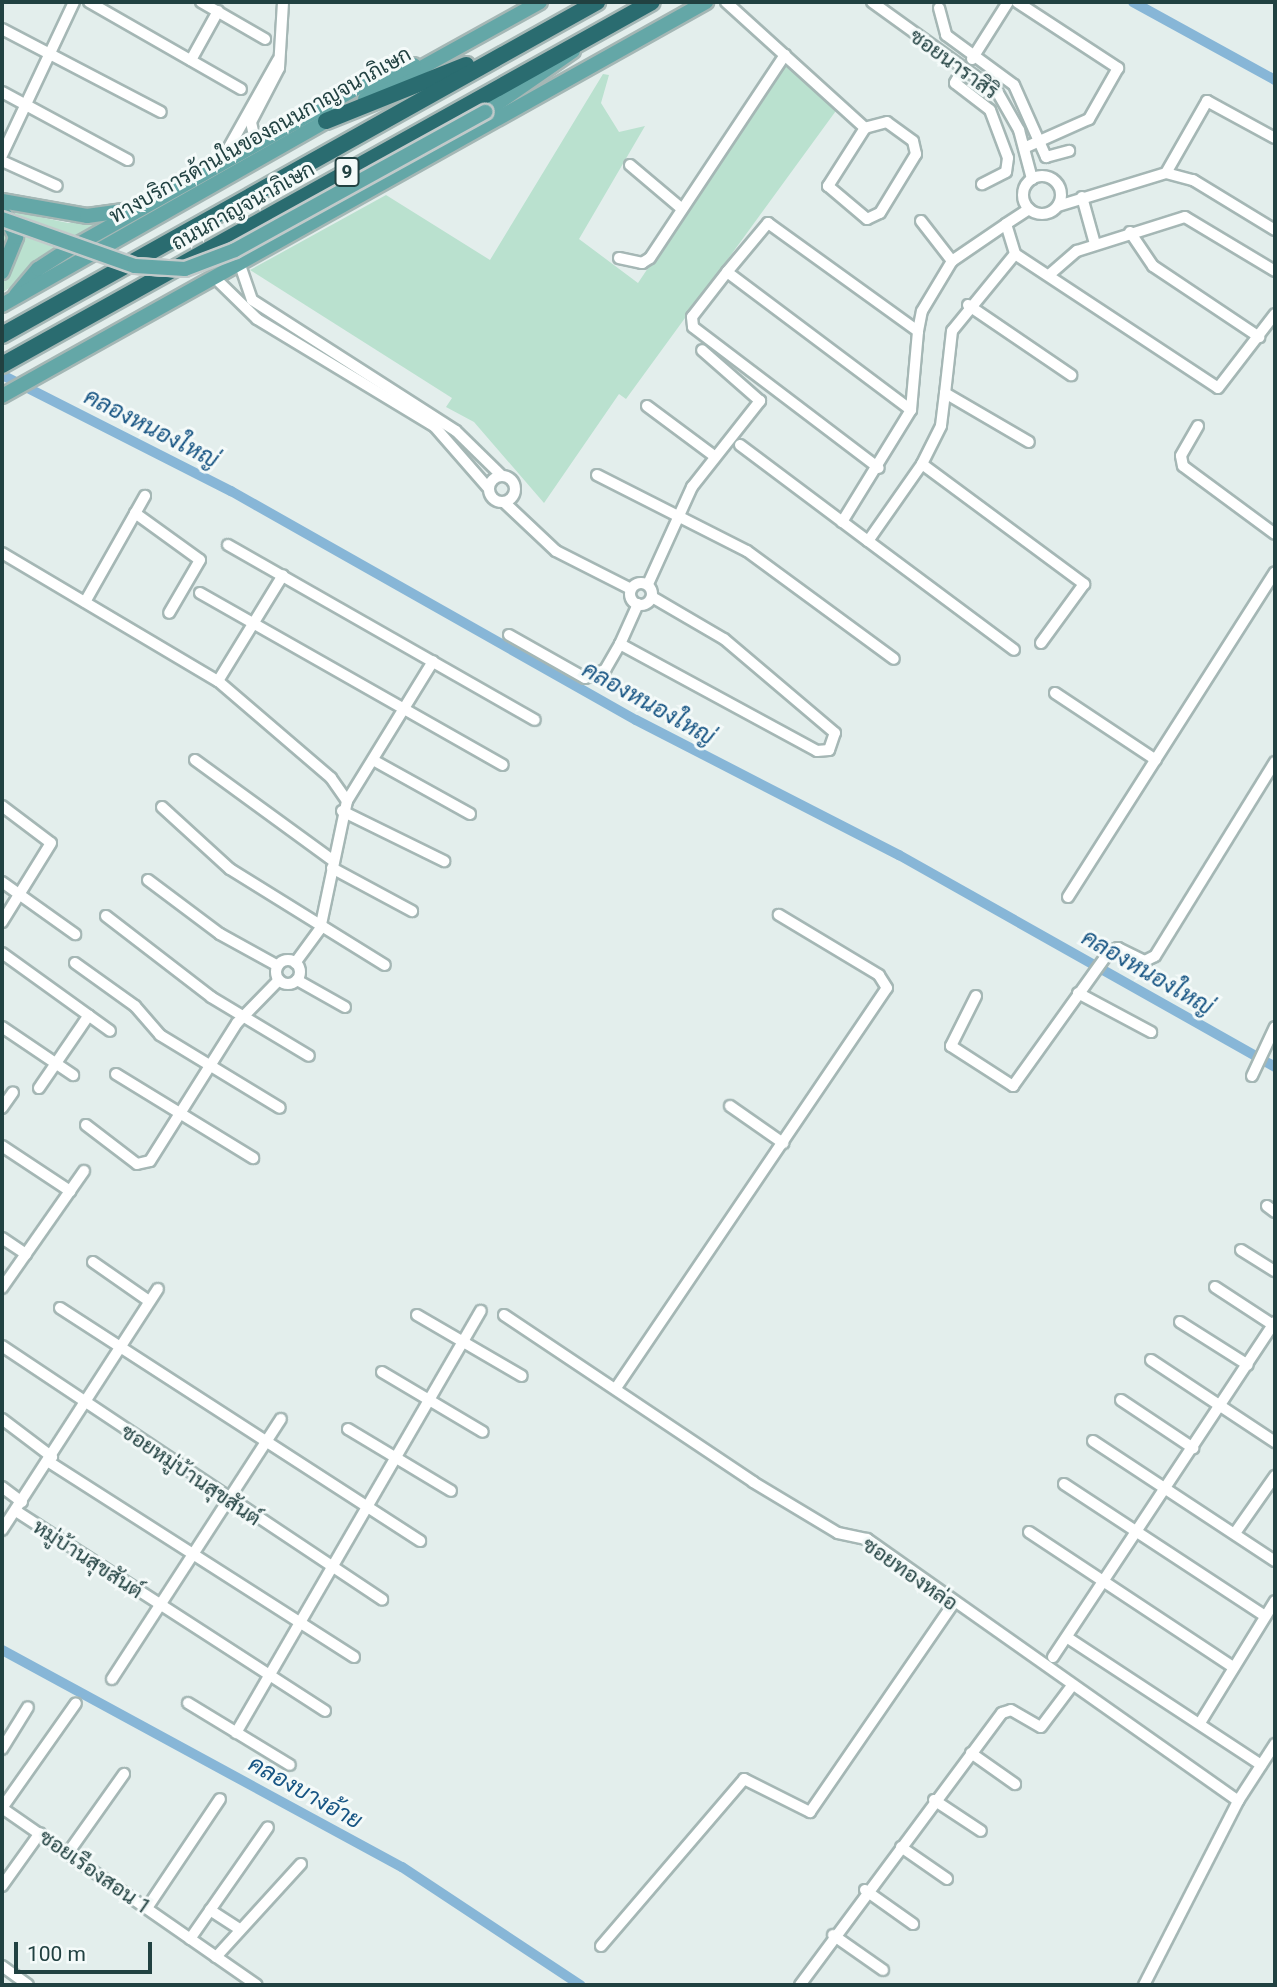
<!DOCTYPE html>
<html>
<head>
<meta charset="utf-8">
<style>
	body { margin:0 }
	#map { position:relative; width:1277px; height:1987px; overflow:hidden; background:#e3eeec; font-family:Roboto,Sarabun,sans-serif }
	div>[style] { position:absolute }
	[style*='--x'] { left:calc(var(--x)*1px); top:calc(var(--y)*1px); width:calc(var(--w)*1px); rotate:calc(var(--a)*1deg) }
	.green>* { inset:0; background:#bae1cf }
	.canal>* { height:10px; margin:-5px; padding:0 5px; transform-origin:5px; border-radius:5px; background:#87b6d7 }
	.roads { filter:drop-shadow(2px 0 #a5b7b5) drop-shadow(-2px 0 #a5b7b5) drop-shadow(0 2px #a5b7b5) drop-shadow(0 -2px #a5b7b5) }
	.minor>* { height:10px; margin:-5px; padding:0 5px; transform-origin:5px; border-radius:5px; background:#fff }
	.minor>.ring { margin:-5px; padding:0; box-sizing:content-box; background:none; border:10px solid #fff; border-radius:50% }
	.major>* { height:14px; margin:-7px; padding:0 7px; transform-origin:7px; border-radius:7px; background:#64a7a7 }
	.highway>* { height:16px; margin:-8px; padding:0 8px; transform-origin:8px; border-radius:8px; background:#2a6c70 }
	.bridges { filter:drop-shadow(2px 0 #c1caca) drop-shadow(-2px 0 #c1caca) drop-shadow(0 2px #c1caca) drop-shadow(0 -2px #c1caca) }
	.major-bridge>* { height:14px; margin:-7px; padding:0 7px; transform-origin:7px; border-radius:7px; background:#64a7a7 }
	span { translate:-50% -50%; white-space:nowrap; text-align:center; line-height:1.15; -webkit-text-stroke:6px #f4faf9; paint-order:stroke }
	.shield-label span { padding:2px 5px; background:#f4faf9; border:2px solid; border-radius:5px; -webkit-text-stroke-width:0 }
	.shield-label { font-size:19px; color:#214141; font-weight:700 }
	.street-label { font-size:21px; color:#214141 }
	.water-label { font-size:23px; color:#165483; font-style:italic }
	.frame { position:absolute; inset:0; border:4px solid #214141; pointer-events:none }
	.scale { position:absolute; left:14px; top:1942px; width:138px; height:32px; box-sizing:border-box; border:4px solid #214141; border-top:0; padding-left:9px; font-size:21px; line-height:24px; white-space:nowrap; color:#214141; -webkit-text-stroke:5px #f4faf9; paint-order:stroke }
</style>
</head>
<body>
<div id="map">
	<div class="green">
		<div style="clip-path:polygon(785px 63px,838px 108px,626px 399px,619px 394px,544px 503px,474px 422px,446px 407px,452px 398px,250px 270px,386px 195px,490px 260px,603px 74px,609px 75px,601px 103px,619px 132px,645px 126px,579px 239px,638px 283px)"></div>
		<div style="clip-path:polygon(2px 209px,68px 223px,105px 222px,2px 293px)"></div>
	</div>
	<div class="canal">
		<div style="--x:1133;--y:2;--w:162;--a:28.8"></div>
		<div style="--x:2;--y:375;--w:257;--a:26.9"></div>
		<div style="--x:231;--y:491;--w:465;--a:29.5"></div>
		<div style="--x:636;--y:720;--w:296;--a:27.2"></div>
		<div style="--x:899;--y:855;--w:432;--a:29.4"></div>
		<div style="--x:2;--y:1650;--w:455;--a:28.5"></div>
		<div style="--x:402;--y:1867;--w:214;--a:33.5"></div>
	</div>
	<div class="roads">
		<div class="minor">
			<div style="--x:89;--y:2;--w:175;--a:29.8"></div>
			<div style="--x:201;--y:2;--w:74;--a:30"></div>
			<div style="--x:726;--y:2;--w:188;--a:42.2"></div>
			<div style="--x:865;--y:128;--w:69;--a:122.5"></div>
			<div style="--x:828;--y:186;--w:51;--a:40.2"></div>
			<div style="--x:867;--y:219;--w:14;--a:-25"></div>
			<div style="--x:880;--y:213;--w:69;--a:-58.6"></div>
			<div style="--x:916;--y:154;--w:13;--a:-103"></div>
			<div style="--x:913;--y:141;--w:32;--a:-144"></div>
			<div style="--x:887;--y:122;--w:23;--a:165"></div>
			<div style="--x:872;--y:2;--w:155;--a:35.8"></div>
			<div style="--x:998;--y:93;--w:43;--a:60.4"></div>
			<div style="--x:1019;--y:130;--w:51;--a:75.1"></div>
			<div style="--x:1017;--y:2;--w:121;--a:33.2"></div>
			<div style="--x:1118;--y:68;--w:59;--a:119.6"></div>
			<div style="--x:1089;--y:119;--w:71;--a:156"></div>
			<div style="--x:939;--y:8;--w:28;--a:75"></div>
			<div style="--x:946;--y:35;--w:84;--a:36.3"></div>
			<div style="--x:1014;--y:85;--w:79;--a:66"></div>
			<div style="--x:1046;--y:157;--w:24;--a:-15"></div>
			<div style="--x:2;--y:29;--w:179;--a:27.6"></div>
			<div style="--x:972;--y:59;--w:67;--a:-57.7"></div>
			<div style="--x:191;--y:60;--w:56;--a:-61.1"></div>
			<div style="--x:963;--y:69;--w:16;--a:120"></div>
			<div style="--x:955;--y:83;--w:44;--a:37.6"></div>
			<div style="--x:990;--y:110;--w:51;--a:69.4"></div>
			<div style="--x:1008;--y:158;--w:14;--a:98"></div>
			<div style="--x:1006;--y:172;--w:27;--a:153"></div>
			<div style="--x:2;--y:92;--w:143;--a:28.4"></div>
			<div style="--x:256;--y:144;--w:23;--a:-103"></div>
			<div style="--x:251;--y:122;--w:61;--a:-62.6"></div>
			<div style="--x:279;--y:68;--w:66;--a:-86.5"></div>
			<div style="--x:2;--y:155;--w:169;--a:-64.8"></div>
			<div style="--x:2;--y:161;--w:60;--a:24.4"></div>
			<div style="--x:219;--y:165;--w:120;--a:-60.7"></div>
			<div style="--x:630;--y:165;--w:68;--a:40.2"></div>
			<div style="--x:1166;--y:173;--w:83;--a:-60.3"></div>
			<div style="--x:1207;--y:101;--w:77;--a:28.6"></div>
			<div class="ring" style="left:1023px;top:176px;width:28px;height:28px"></div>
			<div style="--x:1082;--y:197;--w:49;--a:74.5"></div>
			<div style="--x:1058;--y:206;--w:113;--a:-17"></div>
			<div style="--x:1166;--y:173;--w:28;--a:15"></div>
			<div style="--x:1193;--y:180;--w:96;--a:31.4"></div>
			<div style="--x:1029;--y:209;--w:27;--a:147"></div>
			<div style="--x:1006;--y:224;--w:31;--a:73"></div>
			<div style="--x:1015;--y:254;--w:243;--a:33.4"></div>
			<div style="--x:1218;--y:388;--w:93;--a:-52.4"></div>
			<div style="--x:921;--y:221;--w:51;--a:52.2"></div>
			<div style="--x:1130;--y:232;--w:41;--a:55.9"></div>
			<div style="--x:1153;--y:266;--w:128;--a:33.8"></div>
			<div style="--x:1015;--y:254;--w:99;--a:129.3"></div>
			<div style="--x:952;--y:331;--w:62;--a:96.4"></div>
			<div style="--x:945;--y:393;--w:97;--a:30.3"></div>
			<div style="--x:619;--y:258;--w:24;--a:12"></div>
			<div style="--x:642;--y:263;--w:9;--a:-32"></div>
			<div style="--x:650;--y:258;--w:244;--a:-56.4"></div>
			<div style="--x:239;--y:262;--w:40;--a:71.1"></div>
			<div style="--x:252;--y:300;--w:242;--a:32.7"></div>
			<div style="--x:456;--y:431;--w:64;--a:44.4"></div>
			<div style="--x:727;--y:272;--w:57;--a:127.9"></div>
			<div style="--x:692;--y:317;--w:10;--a:84"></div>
			<div style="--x:693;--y:327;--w:233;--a:37.2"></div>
			<div style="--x:1049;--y:275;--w:37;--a:-41"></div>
			<div style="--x:1077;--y:251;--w:113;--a:-17.5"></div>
			<div style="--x:1185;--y:217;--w:105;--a:31"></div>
			<div style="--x:214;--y:277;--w:60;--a:44.3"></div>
			<div style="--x:257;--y:319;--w:208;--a:31.2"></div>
			<div style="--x:435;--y:427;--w:82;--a:48.9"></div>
			<div style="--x:968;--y:305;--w:125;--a:34.2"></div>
			<div style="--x:945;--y:393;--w:33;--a:97"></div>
			<div style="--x:941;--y:426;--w:42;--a:116.6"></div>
			<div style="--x:922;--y:464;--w:202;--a:36.5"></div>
			<div style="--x:1084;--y:584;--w:73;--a:126.1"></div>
			<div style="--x:647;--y:406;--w:82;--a:36.6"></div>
			<div style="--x:911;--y:410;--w:79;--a:-84.9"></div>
			<div style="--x:1198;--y:426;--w:34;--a:120"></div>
			<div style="--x:1181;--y:456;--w:10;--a:79"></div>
			<div style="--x:1183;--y:466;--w:114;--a:36.5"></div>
			<div style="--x:740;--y:445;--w:160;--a:36.9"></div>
			<div style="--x:922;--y:464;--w:94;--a:125"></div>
			<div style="--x:868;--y:541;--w:182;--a:36.7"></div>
			<div style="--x:597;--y:475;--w:168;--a:26.9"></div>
			<div style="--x:747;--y:551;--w:182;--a:36.3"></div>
			<div class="ring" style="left:489px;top:476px;width:16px;height:16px"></div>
			<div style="--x:505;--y:503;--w:70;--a:43.3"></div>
			<div style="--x:556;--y:551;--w:84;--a:26.9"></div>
			<div style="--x:135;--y:513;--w:80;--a:35.9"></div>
			<div style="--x:200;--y:560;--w:61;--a:120.3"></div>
			<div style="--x:842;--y:522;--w:132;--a:-58.4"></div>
			<div style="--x:911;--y:410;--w:230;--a:-143.1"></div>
			<div style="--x:727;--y:272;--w:64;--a:-50.1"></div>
			<div style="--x:768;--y:223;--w:185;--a:35.8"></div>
			<div style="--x:918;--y:331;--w:20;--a:-79"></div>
			<div style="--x:922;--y:311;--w:58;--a:-59"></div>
			<div style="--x:952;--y:261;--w:65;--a:-34.4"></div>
			<div style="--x:228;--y:545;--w:353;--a:29.7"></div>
			<div style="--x:2;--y:553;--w:251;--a:30.7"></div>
			<div style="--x:218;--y:681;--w:149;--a:40.6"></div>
			<div style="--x:331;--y:778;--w:28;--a:55"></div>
			<div style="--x:347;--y:801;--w:131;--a:101.9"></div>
			<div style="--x:320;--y:929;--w:42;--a:126.3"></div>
			<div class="ring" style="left:630px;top:583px;width:12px;height:12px"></div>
			<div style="--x:648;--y:584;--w:107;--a:-65.6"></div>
			<div style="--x:692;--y:487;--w:110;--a:-51.7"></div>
			<div style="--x:760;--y:401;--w:77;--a:-138.7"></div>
			<div style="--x:200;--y:593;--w:348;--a:29.6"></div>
			<div style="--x:85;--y:602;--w:122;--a:-60.5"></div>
			<div style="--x:638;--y:604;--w:44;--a:114.2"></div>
			<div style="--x:620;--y:644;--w:224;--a:28.5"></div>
			<div style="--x:817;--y:751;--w:12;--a:-5"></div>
			<div style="--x:829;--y:750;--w:18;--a:-71"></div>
			<div style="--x:835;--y:733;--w:145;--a:-139.7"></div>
			<div style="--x:724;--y:639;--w:83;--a:-149.7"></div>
			<div style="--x:509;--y:635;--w:87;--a:29.5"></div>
			<div style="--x:585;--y:678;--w:22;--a:-22"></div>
			<div style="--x:605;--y:670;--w:30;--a:-60"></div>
			<div style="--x:218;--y:681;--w:124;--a:-58.5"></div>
			<div style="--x:1055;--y:693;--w:121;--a:33.6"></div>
			<div style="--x:195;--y:760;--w:170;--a:36.1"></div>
			<div style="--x:373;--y:760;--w:111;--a:29.1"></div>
			<div style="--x:347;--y:801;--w:164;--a:-58.4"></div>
			<div style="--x:2;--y:806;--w:61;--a:37.1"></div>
			<div style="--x:51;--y:843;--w:93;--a:121.8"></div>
			<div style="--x:162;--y:807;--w:92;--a:42.4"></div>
			<div style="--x:230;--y:869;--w:182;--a:31.8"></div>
			<div style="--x:342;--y:811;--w:114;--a:26.1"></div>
			<div style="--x:332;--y:868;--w:91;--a:28.3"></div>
			<div style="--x:148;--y:880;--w:90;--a:36.9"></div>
			<div style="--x:220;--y:934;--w:66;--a:28.9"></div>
			<div style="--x:2;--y:882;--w:90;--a:35.5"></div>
			<div style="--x:1068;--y:897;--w:385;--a:-57.5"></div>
			<div style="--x:106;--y:916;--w:133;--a:37.6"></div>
			<div style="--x:211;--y:997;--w:114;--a:31"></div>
			<div style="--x:2;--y:953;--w:133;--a:35.8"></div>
			<div class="ring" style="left:276px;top:960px;width:14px;height:14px"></div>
			<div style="--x:75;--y:963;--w:74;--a:35.6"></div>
			<div style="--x:135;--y:1006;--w:38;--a:49"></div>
			<div style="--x:160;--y:1035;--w:140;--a:31.3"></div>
			<div style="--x:297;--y:980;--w:55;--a:29.4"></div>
			<div style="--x:1078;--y:993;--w:83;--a:28.1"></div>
			<div style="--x:976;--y:996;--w:56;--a:116.6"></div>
			<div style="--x:951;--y:1046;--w:74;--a:32.8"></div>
			<div style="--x:1013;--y:1086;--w:165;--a:-54.4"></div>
			<div style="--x:1109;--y:952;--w:10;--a:-24"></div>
			<div style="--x:1118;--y:948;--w:30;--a:26"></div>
			<div style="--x:1145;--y:961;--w:11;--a:-27"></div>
			<div style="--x:1155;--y:956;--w:228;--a:-58.3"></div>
			<div style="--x:2;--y:1027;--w:86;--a:34.1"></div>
			<div style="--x:116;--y:1074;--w:161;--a:31.5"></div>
			<div style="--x:1252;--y:1076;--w:54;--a:-64.9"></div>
			<div style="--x:39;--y:1088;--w:88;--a:-55.6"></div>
			<div style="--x:730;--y:1106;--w:65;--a:34.9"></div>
			<div style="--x:2;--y:1108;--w:19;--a:-55"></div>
			<div style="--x:86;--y:1125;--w:64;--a:37.4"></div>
			<div style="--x:137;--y:1164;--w:13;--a:-13"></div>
			<div style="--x:150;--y:1161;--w:163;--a:-57.8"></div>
			<div style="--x:237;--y:1023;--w:60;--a:-45.7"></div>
			<div style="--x:2;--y:1146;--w:82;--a:33.5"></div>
			<div style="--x:1267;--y:1206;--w:10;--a:37"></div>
			<div style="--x:2;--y:1238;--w:29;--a:34"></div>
			<div style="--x:1241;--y:1250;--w:40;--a:32"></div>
			<div style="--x:93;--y:1262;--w:68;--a:34.9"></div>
			<div style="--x:1215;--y:1287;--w:69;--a:33.2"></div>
			<div style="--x:2;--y:1288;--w:143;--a:-55"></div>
			<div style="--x:60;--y:1308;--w:429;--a:32.9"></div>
			<div style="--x:417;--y:1315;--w:121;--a:30.2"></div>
			<div style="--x:504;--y:1315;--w:300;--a:33.8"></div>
			<div style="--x:753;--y:1482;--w:99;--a:31"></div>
			<div style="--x:838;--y:1533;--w:30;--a:12"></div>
			<div style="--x:867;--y:1539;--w:454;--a:35.2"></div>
			<div style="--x:1180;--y:1322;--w:80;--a:32.3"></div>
			<div style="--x:2;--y:1346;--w:457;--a:33.7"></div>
			<div style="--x:1151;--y:1360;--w:149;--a:33.5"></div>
			<div style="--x:382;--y:1372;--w:117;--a:30.7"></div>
			<div style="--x:616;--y:1388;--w:483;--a:-55.9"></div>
			<div style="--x:887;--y:988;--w:15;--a:-122"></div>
			<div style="--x:879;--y:975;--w:117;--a:-149"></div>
			<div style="--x:1121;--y:1400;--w:87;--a:33.7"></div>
			<div style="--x:2;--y:1419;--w:63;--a:37.2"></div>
			<div style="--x:348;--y:1429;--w:120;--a:31"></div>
			<div style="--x:1093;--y:1441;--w:218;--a:33.4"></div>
			<div style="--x:49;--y:1462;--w:362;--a:32.6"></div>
			<div style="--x:1064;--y:1484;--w:240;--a:33.3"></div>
			<div style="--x:2;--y:1487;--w:25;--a:37"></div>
			<div style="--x:16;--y:1511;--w:368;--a:32.9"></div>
			<div style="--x:2;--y:1530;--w:287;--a:-57.1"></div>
			<div style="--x:1029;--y:1532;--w:245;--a:33.5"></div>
			<div style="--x:1235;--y:1533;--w:70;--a:-54.9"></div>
			<div style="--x:1068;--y:1638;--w:231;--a:33.3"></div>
			<div style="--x:1053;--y:1657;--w:402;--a:-56.5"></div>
			<div style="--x:112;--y:1679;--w:310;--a:-57"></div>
			<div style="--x:188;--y:1703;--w:119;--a:31.3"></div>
			<div style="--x:1200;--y:1723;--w:143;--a:-58.4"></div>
			<div style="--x:236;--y:1733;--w:488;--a:-59.9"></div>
			<div style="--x:2;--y:1749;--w:49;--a:-58.2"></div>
			<div style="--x:971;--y:1753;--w:54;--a:35.2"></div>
			<div style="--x:934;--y:1800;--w:56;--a:33.4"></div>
			<div style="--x:2;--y:1808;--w:310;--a:34.8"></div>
			<div style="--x:2;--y:1808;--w:128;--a:-54.8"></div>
			<div style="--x:901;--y:1847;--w:56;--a:34.8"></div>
			<div style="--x:68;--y:1853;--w:97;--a:-54.7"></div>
			<div style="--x:2;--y:1886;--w:65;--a:-54.4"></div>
			<div style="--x:865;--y:1890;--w:59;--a:35.3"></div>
			<div style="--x:147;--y:1908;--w:131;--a:-56.2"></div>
			<div style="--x:210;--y:1910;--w:35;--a:33"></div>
			<div style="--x:833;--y:1935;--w:61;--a:35"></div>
			<div style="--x:190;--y:1939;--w:136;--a:-55.1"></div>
			<div style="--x:601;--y:1946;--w:220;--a:-49.4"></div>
			<div style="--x:744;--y:1779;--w:74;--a:26.6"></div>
			<div style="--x:810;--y:1812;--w:252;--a:-55.5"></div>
			<div style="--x:216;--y:1957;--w:126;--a:-47.6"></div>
			<div style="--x:2;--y:1966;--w:32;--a:36"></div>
			<div style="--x:800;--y:1985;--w:339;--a:-53.4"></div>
			<div style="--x:1002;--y:1713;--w:9;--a:-18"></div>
			<div style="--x:1011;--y:1710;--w:34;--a:30"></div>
			<div style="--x:1041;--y:1727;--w:50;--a:-53.1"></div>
			<div style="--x:1144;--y:1985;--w:207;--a:-62.9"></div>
			<div style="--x:1238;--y:1801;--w:68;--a:-57"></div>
		</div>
		<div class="major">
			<div style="--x:365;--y:99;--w:200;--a:-29"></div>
			<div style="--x:485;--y:112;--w:107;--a:-34.7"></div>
			<div style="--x:2;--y:201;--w:86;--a:10"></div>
			<div style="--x:87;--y:216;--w:44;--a:-7.8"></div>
			<div style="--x:2;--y:272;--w:38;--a:-68"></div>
			<div style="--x:16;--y:237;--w:25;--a:-117"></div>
			<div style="--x:16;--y:295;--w:34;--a:-50"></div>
			<div style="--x:38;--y:269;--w:33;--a:-33"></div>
			<div style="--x:66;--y:251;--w:335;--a:-29.3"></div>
			<div style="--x:358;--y:87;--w:60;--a:-21.4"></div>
			<div style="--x:2;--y:305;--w:383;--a:-29.6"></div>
			<div style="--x:2;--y:396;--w:807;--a:-29.23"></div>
		</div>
		<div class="highway">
			<div style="--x:326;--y:121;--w:151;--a:-21.8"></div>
			<div style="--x:2;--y:335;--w:682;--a:-29.23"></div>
			<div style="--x:2;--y:365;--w:744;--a:-29.18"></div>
		</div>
	</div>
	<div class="bridges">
		<div class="major-bridge">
			<div style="--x:2;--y:219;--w:141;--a:19.5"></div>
			<div style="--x:135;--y:266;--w:50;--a:3.4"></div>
			<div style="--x:185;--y:269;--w:53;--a:-20.8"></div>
			<div style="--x:235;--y:250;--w:286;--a:-28.9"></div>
		</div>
	</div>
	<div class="shield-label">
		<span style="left:347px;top:172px">9</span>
	</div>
	<div class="street-label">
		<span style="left:954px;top:64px;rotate:36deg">ซอยนาราสิริ</span>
		<span style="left:260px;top:135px;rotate:-29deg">ทางบริการด้านในของถนนกาญจนาภิเษก</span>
		<span style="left:243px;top:206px;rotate:-29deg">ถนนกาญจนาภิเษก</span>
		<span style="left:191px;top:1475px;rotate:34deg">ซอยหมู่บ้านสุขสันต์</span>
		<span style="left:88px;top:1559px;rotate:33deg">หมู่บ้านสุขสันต์</span>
		<span style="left:910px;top:1574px;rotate:35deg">ซอยทองหล่อ</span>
		<span style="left:95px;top:1872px;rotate:35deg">ซอยเรืองสอน 1</span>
	</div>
	<div class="water-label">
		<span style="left:151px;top:429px;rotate:27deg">คลองหนองใหญ่</span>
		<span style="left:648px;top:704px;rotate:29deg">คลองหนองใหญ่</span>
		<span style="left:1147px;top:973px;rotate:30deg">คลองหนองใหญ่</span>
		<span style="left:305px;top:1793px;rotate:29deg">คลองบางอ้าย</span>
	</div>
	<div class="frame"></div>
	<div class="scale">100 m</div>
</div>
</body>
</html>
